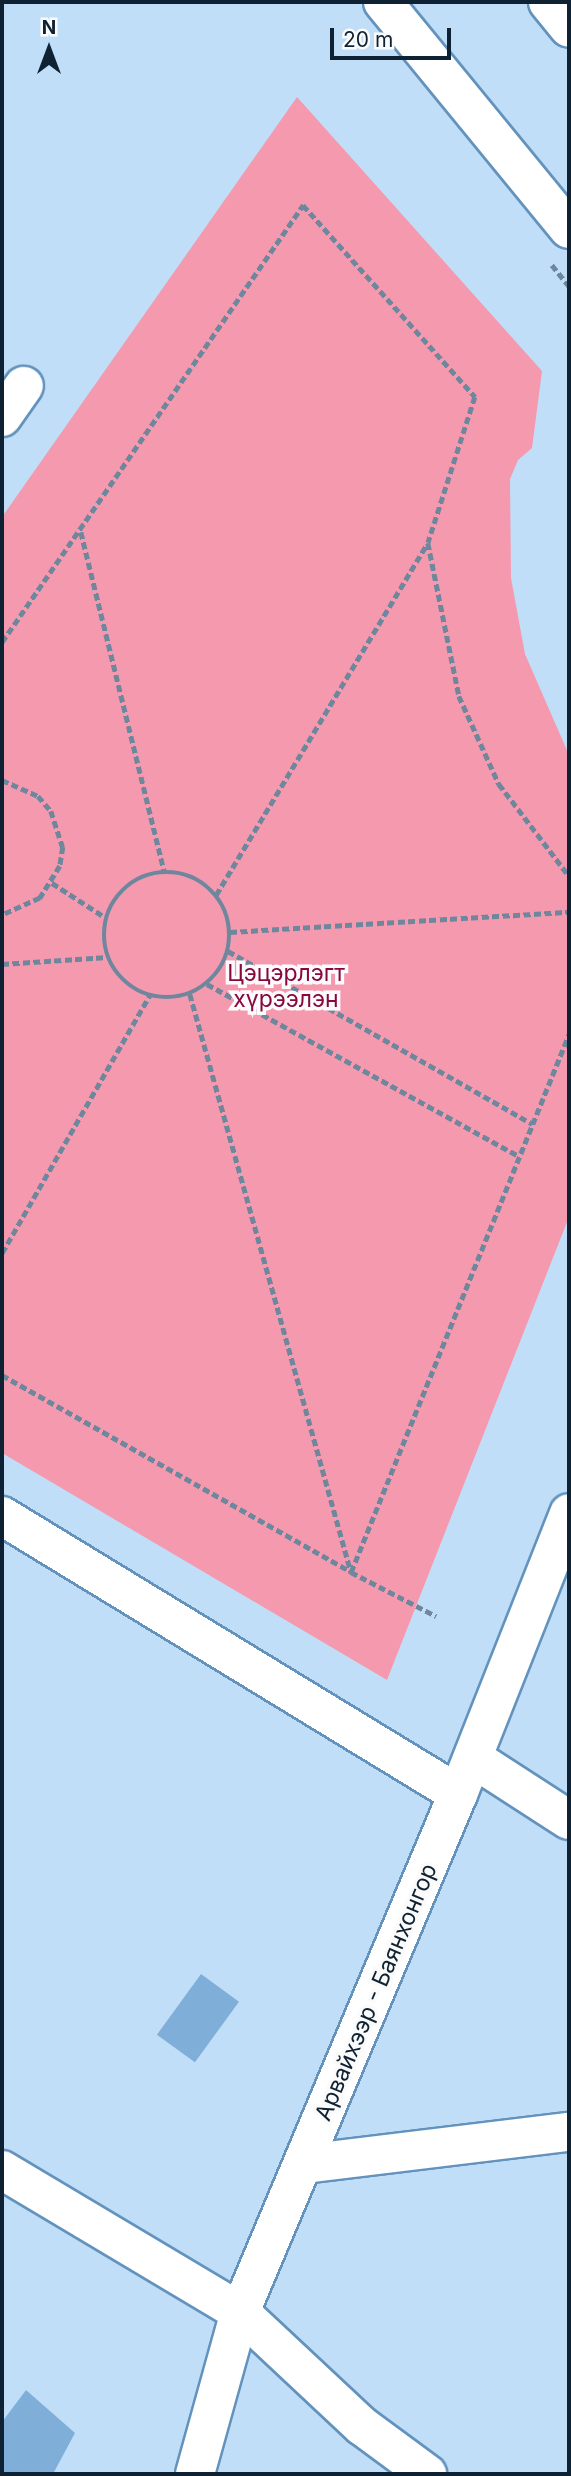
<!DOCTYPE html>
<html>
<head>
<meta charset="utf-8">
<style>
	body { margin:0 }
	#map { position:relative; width:571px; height:2476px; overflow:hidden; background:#c0def8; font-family:Inter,sans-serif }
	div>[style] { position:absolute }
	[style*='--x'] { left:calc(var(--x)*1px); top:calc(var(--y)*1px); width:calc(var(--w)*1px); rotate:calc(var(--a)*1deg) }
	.green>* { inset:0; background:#f599ae }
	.building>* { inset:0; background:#7fafd9; transform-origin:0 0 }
	.path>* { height:4.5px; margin-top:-2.25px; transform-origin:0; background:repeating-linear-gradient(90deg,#6e879d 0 7px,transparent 0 10.5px) }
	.path>.ring { margin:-2.25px; padding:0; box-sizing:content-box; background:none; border:4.5px solid #6e879d; border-radius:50% }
	.roads { filter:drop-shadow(2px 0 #6393bc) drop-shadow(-2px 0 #6393bc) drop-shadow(0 2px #6393bc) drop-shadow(0 -2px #6393bc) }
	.minor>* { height:38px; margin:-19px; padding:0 19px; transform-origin:19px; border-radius:19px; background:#fff }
	.major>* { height:38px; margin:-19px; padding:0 19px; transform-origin:19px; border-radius:19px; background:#fff }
	.highway>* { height:38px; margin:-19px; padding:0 19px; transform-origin:19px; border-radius:19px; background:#fff }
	span { translate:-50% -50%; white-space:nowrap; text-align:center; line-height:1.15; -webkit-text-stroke:7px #fbfbfb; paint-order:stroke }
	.park-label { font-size:23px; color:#88083d }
	.street-label { font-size:23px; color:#0f2233 }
	.frame { position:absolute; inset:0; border:4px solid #0f2233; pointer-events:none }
	.north { position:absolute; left:14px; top:14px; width:70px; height:70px; -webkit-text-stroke:5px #fbfbfb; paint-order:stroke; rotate:0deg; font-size:19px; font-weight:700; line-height:28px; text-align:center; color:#0f2233 }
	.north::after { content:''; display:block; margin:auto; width:24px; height:32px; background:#0f2233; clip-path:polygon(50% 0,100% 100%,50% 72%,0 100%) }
	.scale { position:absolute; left:330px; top:28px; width:121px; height:32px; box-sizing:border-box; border:4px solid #0f2233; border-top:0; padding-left:9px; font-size:21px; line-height:24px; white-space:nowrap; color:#0f2233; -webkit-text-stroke:5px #fbfbfb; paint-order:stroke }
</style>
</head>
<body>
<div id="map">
	<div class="green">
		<div style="clip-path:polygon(297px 97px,542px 371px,532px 448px,518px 460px,510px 479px,511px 578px,525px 654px,569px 755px,569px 1217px,387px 1680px,2px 1453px,2px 517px)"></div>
	</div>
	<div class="building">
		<div style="left:201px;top:1974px;width:47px;height:75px;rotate:36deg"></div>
		<div style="clip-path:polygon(26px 2390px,75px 2433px,53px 2474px,2px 2474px,2px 2422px)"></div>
	</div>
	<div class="path">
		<div style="--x:552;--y:265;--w:27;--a:51"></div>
		<div style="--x:81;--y:532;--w:349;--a:76.2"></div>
		<div style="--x:2;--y:642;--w:531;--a:-55.44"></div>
		<div style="--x:303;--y:205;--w:258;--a:48.1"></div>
		<div style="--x:475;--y:397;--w:153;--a:107.8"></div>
		<div style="--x:428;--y:543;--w:156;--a:78.5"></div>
		<div style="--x:459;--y:696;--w:97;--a:65.6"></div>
		<div style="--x:499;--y:784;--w:116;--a:52.7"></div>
		<div style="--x:2;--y:780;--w:39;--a:24"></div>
		<div style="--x:38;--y:796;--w:20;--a:49"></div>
		<div style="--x:51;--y:811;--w:38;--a:72"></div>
		<div style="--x:63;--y:847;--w:19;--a:99"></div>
		<div style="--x:60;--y:866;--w:38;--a:122"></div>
		<div style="--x:40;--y:898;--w:42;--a:155.9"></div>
		<div class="ring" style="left:104px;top:872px;width:121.5px;height:121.5px"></div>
		<div style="--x:52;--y:883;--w:64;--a:32.9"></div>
		<div style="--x:216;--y:895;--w:410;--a:-59"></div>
		<div style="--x:230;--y:932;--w:340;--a:-3.4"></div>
		<div style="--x:228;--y:951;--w:350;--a:29.6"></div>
		<div style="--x:2;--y:964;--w:106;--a:-3.8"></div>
		<div style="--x:207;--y:984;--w:355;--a:28.9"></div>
		<div style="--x:190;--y:994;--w:600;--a:74.43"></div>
		<div style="--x:351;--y:1572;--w:96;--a:27.4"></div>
		<div style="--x:2;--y:1253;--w:297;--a:-60.2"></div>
		<div style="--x:2;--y:1375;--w:401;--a:29.4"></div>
		<div style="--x:351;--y:1572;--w:580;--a:-67.94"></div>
	</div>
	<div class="roads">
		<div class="minor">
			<div style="--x:2;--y:417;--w:38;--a:-55"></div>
			<div style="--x:2;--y:1516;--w:534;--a:31.37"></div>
			<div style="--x:473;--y:1758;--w:114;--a:32.9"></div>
			<div style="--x:303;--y:2164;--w:268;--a:-6.9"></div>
			<div style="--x:2;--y:2170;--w:277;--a:30.8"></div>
			<div style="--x:240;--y:2312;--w:167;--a:43.1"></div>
			<div style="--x:362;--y:2426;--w:81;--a:36.4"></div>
		</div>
		<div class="major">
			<div style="--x:383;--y:2;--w:293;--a:50.7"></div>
			<div style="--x:548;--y:2;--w:33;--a:51"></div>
		</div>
		<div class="highway">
			<div style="--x:195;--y:2474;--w:168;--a:-74.5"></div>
			<div style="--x:240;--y:2312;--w:562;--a:-67.18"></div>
			<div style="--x:458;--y:1794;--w:302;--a:-68.4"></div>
		</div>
	</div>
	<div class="park-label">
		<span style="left:286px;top:986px">Цэцэрлэгт<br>хүрээлэн</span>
	</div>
	<div class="street-label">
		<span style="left:376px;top:1992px;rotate:-67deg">Арвайхээр - Баянхонгор</span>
	</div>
	<div class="frame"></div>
	<div class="north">N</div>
	<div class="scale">20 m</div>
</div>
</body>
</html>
